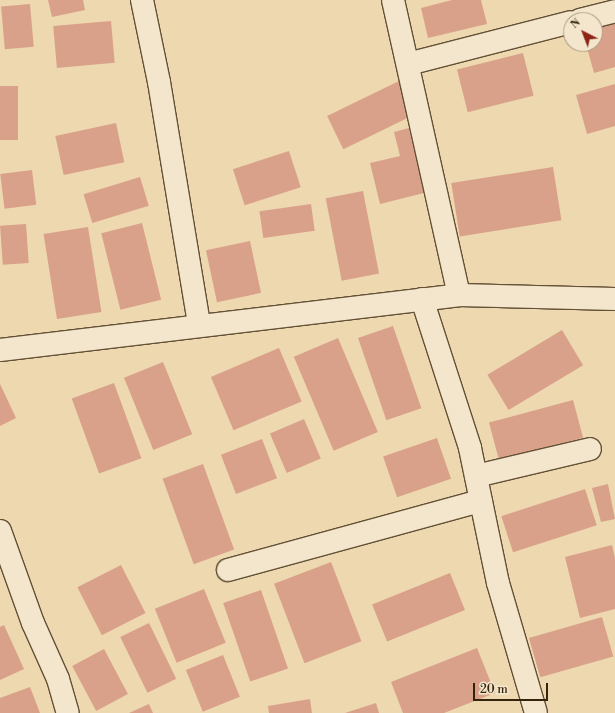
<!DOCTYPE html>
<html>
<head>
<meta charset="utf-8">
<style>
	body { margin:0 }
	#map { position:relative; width:615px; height:713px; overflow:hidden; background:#edd8b0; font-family:"Libre Bodoni",serif }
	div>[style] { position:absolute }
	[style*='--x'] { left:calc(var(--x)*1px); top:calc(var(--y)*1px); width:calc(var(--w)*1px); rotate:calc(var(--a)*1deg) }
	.building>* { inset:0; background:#daa18a; transform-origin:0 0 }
	.roads { filter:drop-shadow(1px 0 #635035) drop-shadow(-1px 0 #635035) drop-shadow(0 1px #635035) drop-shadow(0 -1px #635035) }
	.minor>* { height:22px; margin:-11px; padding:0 11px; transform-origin:11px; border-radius:11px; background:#f3e6cc }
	span { translate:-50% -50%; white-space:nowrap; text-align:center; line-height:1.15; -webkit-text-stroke:3.5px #f3e6cc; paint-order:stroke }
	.north { position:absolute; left:563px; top:12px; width:40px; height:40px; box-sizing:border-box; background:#f3e6cc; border:1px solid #a7987f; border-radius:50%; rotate:318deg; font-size:11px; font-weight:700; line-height:16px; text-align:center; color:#35230c }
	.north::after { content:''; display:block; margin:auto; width:14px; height:18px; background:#8f2418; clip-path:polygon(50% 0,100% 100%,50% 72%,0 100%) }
	.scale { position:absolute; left:473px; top:683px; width:75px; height:18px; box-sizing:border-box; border:2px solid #35230c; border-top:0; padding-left:5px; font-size:12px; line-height:14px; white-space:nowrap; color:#35230c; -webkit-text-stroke:3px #f3e6cc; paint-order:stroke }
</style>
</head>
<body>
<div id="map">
	<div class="building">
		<div style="clip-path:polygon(48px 0,83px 0,85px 10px,52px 17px)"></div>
		<div style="clip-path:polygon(452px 0,481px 0,487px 24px,428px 38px,421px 8px)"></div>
		<div style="left:30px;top:4px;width:43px;height:29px;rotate:85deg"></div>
		<div style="left:111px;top:21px;width:42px;height:58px;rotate:85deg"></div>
		<div style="clip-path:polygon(615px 22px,615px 67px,594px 73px,586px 44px,595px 44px,595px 28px)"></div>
		<div style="left:523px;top:53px;width:44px;height:68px;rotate:76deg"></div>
		<div style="left:399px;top:81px;width:37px;height:80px;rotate:64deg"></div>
		<div style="clip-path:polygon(615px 84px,615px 126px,587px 134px,576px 95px)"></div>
		<div style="left:0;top:86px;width:18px;height:54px"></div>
		<div style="left:116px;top:123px;width:40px;height:62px;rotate:78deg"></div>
		<div style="clip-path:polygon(409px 128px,424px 193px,380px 204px,370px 163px,400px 156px,394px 132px)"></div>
		<div style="left:289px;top:151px;width:38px;height:59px;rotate:72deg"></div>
		<div style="left:553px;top:167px;width:54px;height:103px;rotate:81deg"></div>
		<div style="left:32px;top:170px;width:35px;height:32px;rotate:83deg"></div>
		<div style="left:140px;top:177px;width:30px;height:59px;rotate:73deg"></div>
		<div style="left:363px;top:191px;width:84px;height:38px;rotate:79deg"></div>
		<div style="left:311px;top:204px;width:27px;height:52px;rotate:82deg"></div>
		<div style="left:142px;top:223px;width:79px;height:42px;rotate:76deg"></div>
		<div style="left:26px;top:224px;width:39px;height:26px;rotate:86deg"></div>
		<div style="left:88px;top:227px;width:86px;height:45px;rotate:81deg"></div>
		<div style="left:250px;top:241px;width:53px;height:45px;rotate:78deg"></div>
		<div style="left:393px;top:326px;width:87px;height:37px;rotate:71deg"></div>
		<div style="left:562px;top:330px;width:41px;height:87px;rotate:59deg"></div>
		<div style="left:338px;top:338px;width:102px;height:48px;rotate:67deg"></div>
		<div style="left:279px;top:348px;width:58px;height:74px;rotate:67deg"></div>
		<div style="left:163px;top:362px;width:78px;height:42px;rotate:68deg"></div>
		<div style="left:114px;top:383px;width:80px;height:45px;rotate:70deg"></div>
		<div style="clip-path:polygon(0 384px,16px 418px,0 426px)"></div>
		<div style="left:573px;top:400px;width:39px;height:87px;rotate:75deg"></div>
		<div style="left:304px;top:419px;width:43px;height:37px;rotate:67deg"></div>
		<div style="left:437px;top:438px;width:43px;height:57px;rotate:71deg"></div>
		<div style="left:262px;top:439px;width:42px;height:44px;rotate:69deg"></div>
		<div style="left:203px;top:464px;width:91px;height:43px;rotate:70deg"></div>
		<div style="clip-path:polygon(608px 484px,615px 519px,601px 522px,592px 488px)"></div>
		<div style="left:585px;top:489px;width:38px;height:88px;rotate:72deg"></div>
		<div style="clip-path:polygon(612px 545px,615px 558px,615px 609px,580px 618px,565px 557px)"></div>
		<div style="left:331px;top:562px;width:85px;height:61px;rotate:69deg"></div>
		<div style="left:121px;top:565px;width:54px;height:49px;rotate:63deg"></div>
		<div style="left:450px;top:573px;width:40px;height:84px;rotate:68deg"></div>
		<div style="left:204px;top:589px;width:58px;height:53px;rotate:68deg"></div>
		<div style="left:261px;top:590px;width:83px;height:40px;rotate:71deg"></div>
		<div style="left:602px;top:617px;width:41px;height:76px;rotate:74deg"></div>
		<div style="left:149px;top:623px;width:62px;height:32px;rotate:64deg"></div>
		<div style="clip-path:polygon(4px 625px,24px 669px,0 680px,0 627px)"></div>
		<div style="clip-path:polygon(477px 648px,495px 693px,444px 713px,403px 713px,391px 682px)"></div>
		<div style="left:104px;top:649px;width:51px;height:36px;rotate:62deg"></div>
		<div style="left:223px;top:655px;width:45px;height:40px;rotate:68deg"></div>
		<div style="clip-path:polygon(30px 687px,40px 713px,0 713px,0 698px)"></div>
		<div style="clip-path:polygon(310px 699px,312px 713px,269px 713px,268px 706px)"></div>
		<div style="clip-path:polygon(376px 703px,379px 713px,345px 713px)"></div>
		<div style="clip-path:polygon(149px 704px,153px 713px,129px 713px)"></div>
	</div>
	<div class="roads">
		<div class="minor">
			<div style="--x:142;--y:0;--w:84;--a:78.3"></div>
			<div style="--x:159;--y:82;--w:245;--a:80.6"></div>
			<div style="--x:393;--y:0;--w:302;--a:77.4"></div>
			<div style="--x:580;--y:20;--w:36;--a:-14"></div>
			<div style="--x:408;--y:64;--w:168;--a:-14.4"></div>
			<div style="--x:422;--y:299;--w:157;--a:72.1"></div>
			<div style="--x:470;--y:448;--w:138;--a:78.3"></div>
			<div style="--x:498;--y:583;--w:135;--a:73.7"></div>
			<div style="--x:0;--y:350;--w:462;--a:-6.8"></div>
			<div style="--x:459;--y:295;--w:156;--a:1.5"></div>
			<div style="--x:476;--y:476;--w:117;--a:-13.3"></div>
			<div style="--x:0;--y:531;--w:98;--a:70.3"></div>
			<div style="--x:33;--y:623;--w:61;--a:65.9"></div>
			<div style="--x:58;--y:679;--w:35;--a:74"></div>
			<div style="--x:228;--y:570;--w:262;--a:-15.3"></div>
		</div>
	</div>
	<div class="north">N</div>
	<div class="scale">20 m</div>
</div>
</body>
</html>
